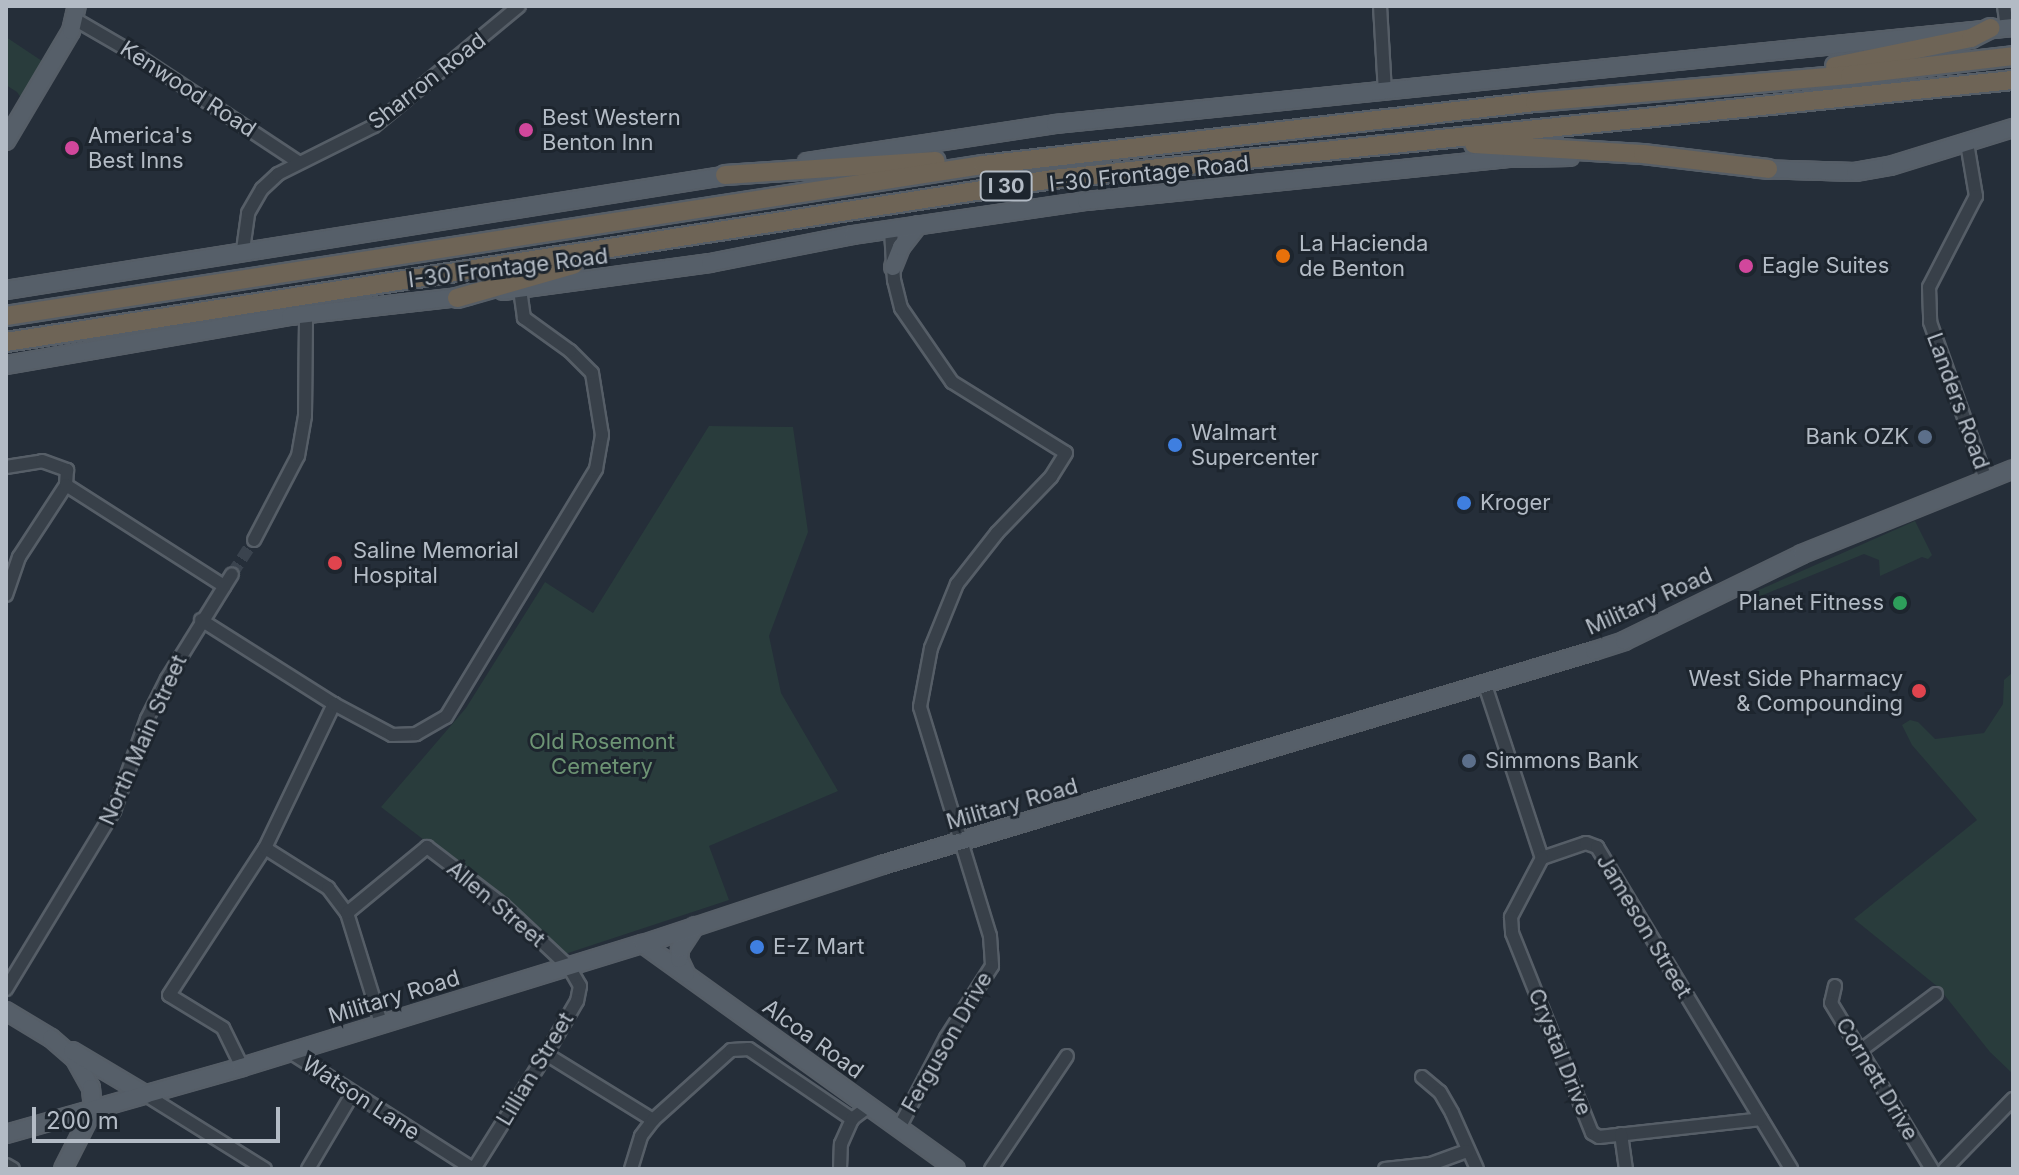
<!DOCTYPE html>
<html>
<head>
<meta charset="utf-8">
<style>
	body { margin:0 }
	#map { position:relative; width:2019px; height:1175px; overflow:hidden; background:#252e39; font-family:Inter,sans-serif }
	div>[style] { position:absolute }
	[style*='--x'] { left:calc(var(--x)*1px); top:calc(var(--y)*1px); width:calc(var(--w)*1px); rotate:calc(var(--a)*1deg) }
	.green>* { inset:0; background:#293c3c }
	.minor-tunnel>* { height:12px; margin-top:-6px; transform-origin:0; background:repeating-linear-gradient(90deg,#3a434e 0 12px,transparent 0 18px) }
	.roads { filter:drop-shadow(2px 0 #565e67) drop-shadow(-2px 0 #565e67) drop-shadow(0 2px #565e67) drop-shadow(0 -2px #565e67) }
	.minor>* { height:12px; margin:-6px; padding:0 6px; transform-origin:6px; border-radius:6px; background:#384049 }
	.major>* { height:16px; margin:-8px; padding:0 8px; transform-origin:8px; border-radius:8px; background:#565f69 }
	.highway>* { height:18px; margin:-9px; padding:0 9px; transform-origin:9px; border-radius:9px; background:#6e6456 }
	.dots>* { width:22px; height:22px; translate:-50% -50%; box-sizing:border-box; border:4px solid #1d252e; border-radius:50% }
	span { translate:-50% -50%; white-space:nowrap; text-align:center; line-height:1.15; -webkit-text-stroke:6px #1d252e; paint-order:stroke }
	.shield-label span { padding:2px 6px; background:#1d252e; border:2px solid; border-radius:6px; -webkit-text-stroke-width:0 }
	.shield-label { font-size:20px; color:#b3bbc5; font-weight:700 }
	.street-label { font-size:22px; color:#b3bbc5 }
	.poi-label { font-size:22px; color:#b3bbc5 }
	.left { translate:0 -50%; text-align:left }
	.right { translate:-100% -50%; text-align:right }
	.park-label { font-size:22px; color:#6d9474 }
	.frame { position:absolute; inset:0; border:8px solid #b3bbc5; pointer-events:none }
	.scale { position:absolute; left:32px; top:1107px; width:248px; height:36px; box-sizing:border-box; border:4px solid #b3bbc5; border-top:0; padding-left:10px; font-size:24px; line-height:28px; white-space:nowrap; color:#b3bbc5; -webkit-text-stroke:6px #1d252e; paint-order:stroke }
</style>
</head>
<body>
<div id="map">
	<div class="green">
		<div style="clip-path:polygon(6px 37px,42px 61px,53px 40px,59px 37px,24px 102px,17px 92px,6px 85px)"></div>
		<div style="clip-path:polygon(709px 426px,793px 427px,808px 532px,769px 636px,781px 693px,838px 791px,709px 846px,729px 900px,562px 955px,497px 896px,381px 807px,466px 708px,545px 582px,593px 613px)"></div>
		<div style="clip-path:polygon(1915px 521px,1932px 555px,1928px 559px,1922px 557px,1880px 576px,1879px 560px,1864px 554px,1763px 595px,1750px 606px,1748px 603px,1752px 593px)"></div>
		<div style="clip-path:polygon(2013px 672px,2013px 1074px,1990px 1052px,1938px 987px,1854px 919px,1977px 820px,1912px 745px,1902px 725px,1910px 720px,1918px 722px,1935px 739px,1984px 733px,2003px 704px,2004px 680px)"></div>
	</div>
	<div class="minor-tunnel">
		<div style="--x:232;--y:574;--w:40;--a:-57.1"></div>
	</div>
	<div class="roads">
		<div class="minor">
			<div style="--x:1380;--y:6;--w:86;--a:86.7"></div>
			<div style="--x:2004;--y:6;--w:21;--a:82"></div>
			<div style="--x:76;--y:20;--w:72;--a:30.1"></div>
			<div style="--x:138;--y:56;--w:192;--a:33.5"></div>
			<div style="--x:1967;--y:143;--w:54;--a:80.4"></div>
			<div style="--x:1976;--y:196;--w:102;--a:117.3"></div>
			<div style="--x:1929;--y:287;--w:35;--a:88"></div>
			<div style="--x:1930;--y:322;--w:167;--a:70.4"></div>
			<div style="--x:891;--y:230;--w:50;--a:86.6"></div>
			<div style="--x:894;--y:280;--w:29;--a:76"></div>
			<div style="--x:901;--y:308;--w:90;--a:55.4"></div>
			<div style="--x:952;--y:382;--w:134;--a:31.9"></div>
			<div style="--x:1066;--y:453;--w:28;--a:122"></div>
			<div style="--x:1051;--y:477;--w:78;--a:134"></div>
			<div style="--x:997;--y:533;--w:65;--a:128.1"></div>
			<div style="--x:957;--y:584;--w:69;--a:112.1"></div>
			<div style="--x:931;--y:648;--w:60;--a:100.6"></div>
			<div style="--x:920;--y:707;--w:239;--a:73"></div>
			<div style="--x:990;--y:936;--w:30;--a:86"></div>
			<div style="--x:992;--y:966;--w:85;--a:122.6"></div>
			<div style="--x:946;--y:1038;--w:102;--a:117.6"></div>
			<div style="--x:243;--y:250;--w:37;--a:-82"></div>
			<div style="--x:248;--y:213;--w:28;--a:-60"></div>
			<div style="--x:262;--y:189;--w:22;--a:-43"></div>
			<div style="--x:278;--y:174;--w:107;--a:-26.6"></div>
			<div style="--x:374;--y:126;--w:188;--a:-39.6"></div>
			<div style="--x:6;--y:467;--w:36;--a:-9"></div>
			<div style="--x:42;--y:461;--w:27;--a:20"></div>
			<div style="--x:67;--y:470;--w:15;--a:94"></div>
			<div style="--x:66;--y:485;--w:86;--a:123.1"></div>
			<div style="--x:19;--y:557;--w:40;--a:108.9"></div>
			<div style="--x:66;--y:485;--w:188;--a:32.6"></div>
			<div style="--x:254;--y:540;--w:95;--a:-62.4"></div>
			<div style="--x:298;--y:456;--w:41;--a:-80.1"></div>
			<div style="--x:305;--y:416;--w:102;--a:-89.4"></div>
			<div style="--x:201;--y:620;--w:157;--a:32.3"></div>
			<div style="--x:1485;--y:685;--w:182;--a:71.8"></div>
			<div style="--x:1542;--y:858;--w:46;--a:-18.8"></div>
			<div style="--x:1586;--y:843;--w:12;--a:20"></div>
			<div style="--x:1597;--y:847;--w:376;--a:58.9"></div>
			<div style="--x:265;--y:848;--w:75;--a:32.4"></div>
			<div style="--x:328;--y:888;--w:31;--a:53"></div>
			<div style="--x:347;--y:913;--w:115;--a:72.8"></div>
			<div style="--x:1542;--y:858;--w:67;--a:117.7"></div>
			<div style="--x:1511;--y:917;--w:16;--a:86"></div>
			<div style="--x:1512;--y:933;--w:215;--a:68.2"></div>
			<div style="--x:1592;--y:1133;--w:8;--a:30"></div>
			<div style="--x:1599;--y:1137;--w:163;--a:-6.3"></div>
			<div style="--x:347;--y:913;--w:104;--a:-39.5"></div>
			<div style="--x:427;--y:847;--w:96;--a:37.3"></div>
			<div style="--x:503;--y:905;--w:91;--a:43.2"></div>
			<div style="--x:569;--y:967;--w:22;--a:60"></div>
			<div style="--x:580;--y:986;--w:15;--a:101"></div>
			<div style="--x:577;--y:1001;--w:61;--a:120.3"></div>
			<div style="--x:546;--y:1054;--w:136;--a:122.1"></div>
			<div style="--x:1835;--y:986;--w:17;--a:103"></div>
			<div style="--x:1831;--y:1003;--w:194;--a:58.7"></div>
			<div style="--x:6;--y:989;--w:208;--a:-58.8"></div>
			<div style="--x:114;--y:811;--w:98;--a:-70.3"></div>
			<div style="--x:147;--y:719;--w:45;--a:-63.4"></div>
			<div style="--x:167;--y:679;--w:123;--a:-58.2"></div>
			<div style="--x:1860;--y:1051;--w:95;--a:-36.9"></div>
			<div style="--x:290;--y:1052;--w:217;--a:32.6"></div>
			<div style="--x:546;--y:1054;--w:126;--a:31.7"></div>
			<div style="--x:242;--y:1067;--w:43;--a:-116"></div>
			<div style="--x:223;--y:1028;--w:63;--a:-148.6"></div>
			<div style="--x:169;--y:995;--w:176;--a:-56.9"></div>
			<div style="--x:265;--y:848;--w:160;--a:-64.4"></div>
			<div style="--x:334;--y:704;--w:66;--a:28.1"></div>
			<div style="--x:392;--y:735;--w:24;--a:-2"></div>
			<div style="--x:416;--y:734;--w:34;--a:-30"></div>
			<div style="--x:446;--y:717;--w:290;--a:-58.8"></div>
			<div style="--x:596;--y:469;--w:35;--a:-80"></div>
			<div style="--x:602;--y:435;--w:63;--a:-99.2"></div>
			<div style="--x:592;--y:373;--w:31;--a:-135"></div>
			<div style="--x:570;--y:351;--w:57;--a:-144.3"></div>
			<div style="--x:524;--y:318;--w:29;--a:-98"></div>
			<div style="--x:1422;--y:1077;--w:23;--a:40"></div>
			<div style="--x:1440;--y:1092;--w:24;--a:60"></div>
			<div style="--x:1452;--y:1113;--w:61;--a:65.9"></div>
			<div style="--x:146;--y:1095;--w:140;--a:31.9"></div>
			<div style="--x:1621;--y:1134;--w:35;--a:82"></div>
			<div style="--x:6;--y:1165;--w:8;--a:30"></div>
			<div style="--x:308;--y:1169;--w:88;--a:-59.4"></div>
			<div style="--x:631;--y:1169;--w:34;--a:-73"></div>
			<div style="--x:641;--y:1136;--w:20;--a:-53"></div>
			<div style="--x:653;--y:1120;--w:105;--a:-41.9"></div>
			<div style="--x:731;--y:1050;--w:18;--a:-3"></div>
			<div style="--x:749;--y:1049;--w:125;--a:34.2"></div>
			<div style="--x:840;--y:1169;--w:25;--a:-88"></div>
			<div style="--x:841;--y:1144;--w:27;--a:-66"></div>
			<div style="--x:852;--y:1119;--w:20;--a:-37"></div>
			<div style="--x:991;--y:1169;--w:136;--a:-56.1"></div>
			<div style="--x:1385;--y:1169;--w:46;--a:-6.2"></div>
			<div style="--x:1431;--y:1164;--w:38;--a:-20"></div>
			<div style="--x:1945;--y:1169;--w:98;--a:-45.8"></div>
		</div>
		<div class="major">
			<div style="--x:6;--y:141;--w:128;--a:-59.4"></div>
			<div style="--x:71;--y:31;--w:26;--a:-77"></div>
			<div style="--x:807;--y:162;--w:251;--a:-8.7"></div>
			<div style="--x:1055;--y:124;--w:963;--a:-5.78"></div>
			<div style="--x:1757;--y:169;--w:98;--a:1.8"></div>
			<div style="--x:1855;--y:172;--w:36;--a:-10"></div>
			<div style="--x:1890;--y:166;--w:129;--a:-17.2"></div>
			<div style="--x:893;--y:267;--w:22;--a:-68"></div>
			<div style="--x:901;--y:247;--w:28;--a:-52"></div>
			<div style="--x:6;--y:290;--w:739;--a:-9.03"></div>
			<div style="--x:503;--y:291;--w:209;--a:-7.7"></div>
			<div style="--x:710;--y:263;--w:146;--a:-11.1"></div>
			<div style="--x:853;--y:235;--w:235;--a:-8.3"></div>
			<div style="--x:1086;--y:201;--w:427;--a:-5.8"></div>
			<div style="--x:1511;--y:158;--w:59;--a:-1"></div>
			<div style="--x:6;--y:365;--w:288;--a:-9.8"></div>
			<div style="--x:290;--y:316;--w:179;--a:-6.4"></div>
			<div style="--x:643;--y:944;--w:385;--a:35.7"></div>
			<div style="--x:686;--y:974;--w:17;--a:-115"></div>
			<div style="--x:679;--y:959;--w:10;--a:-84"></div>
			<div style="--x:680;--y:949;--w:27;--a:-57"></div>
			<div style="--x:6;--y:1011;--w:52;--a:31"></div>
			<div style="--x:51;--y:1038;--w:32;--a:41"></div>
			<div style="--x:75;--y:1059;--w:33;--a:61"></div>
			<div style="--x:91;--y:1088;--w:22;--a:85"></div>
			<div style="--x:93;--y:1110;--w:66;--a:117"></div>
			<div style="--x:72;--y:1051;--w:86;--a:30.7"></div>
			<div style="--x:6;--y:1134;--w:245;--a:-15.8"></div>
			<div style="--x:242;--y:1067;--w:419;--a:-17.1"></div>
			<div style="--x:643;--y:944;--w:252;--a:-18.3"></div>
			<div style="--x:882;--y:865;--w:743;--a:-16.73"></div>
			<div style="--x:1594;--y:651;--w:32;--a:-18"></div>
			<div style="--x:1624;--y:641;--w:198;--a:-26"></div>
			<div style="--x:1802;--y:554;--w:227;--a:-21.9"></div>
		</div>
		<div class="highway">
			<div style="--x:1835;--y:66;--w:139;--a:-11.6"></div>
			<div style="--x:1971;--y:38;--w:22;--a:-27"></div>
			<div style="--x:1474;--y:144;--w:169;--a:3.4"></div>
			<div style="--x:1643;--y:154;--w:126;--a:6.8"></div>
			<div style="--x:725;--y:175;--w:211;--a:-3.8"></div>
			<div style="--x:457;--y:298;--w:121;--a:-15.9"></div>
			<div style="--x:6;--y:316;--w:989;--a:-8.79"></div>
			<div style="--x:983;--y:165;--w:556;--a:-6.51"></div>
			<div style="--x:1535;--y:102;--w:316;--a:-4.9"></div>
			<div style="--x:1850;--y:75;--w:164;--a:-6.6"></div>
			<div style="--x:6;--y:342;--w:1060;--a:-8.85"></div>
			<div style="--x:1053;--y:179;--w:965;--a:-5.89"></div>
		</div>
	</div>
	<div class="dots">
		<div style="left:526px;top:130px;background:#d1479c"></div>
		<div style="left:72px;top:148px;background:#d1479c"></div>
		<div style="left:1283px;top:256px;background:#e8710a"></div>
		<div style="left:1746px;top:266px;background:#d1479c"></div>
		<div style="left:1925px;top:437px;background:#5c6f8a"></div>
		<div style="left:1175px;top:445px;background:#3f7fe0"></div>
		<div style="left:1464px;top:503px;background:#3f7fe0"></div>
		<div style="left:335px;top:563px;background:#e0444e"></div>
		<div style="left:1900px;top:603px;background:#2e9e5b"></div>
		<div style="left:1919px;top:691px;background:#e0444e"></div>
		<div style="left:1469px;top:761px;background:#5c6f8a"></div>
		<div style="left:757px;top:947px;background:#3f7fe0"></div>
	</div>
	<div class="shield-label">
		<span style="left:1006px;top:186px">I 30</span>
	</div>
	<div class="street-label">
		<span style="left:427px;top:81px;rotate:-38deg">Sharron Road</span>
		<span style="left:188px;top:89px;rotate:33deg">Kenwood Road</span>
		<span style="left:1149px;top:174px;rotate:-6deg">I-30 Frontage Road</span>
		<span style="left:508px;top:268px;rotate:-7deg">I-30 Frontage Road</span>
		<span style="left:1958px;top:401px;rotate:70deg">Landers Road</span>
		<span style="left:1649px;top:601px;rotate:-24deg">Military Road</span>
		<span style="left:143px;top:740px;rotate:-66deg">North Main Street</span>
		<span style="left:1012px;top:804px;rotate:-16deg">Military Road</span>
		<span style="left:496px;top:904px;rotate:40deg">Allen Street</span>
		<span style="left:1644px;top:926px;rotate:59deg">Jameson Street</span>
		<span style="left:394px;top:997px;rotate:-17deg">Military Road</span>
		<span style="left:813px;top:1039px;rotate:36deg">Alcoa Road</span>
		<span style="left:947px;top:1042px;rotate:-60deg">Ferguson Drive</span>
		<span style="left:1560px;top:1052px;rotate:68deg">Crystal Drive</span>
		<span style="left:535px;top:1069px;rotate:-59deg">Lillian Street</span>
		<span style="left:1877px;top:1079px;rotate:59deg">Cornett Drive</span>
		<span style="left:361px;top:1098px;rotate:33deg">Watson Lane</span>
	</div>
	<div class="poi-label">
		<span class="left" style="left:542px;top:130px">Best Western<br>Benton Inn</span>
		<span class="left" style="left:88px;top:148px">America's<br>Best Inns</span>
		<span class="left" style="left:1299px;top:256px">La Hacienda<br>de Benton</span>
		<span class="left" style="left:1762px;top:266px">Eagle Suites</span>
		<span class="left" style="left:1191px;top:445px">Walmart<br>Supercenter</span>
		<span class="right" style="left:1909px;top:437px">Bank OZK</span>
		<span class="left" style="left:1480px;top:503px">Kroger</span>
		<span class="left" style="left:353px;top:563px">Saline Memorial<br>Hospital</span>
		<span class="right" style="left:1884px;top:603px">Planet Fitness</span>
		<span class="right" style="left:1903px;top:691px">West Side Pharmacy<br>&amp; Compounding</span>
		<span class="left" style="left:1485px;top:761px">Simmons Bank</span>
		<span class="left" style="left:773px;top:947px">E-Z Mart</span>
	</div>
	<div class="park-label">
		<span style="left:602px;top:754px">Old Rosemont<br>Cemetery</span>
	</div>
	<div class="frame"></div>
	<div class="scale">200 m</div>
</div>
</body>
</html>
